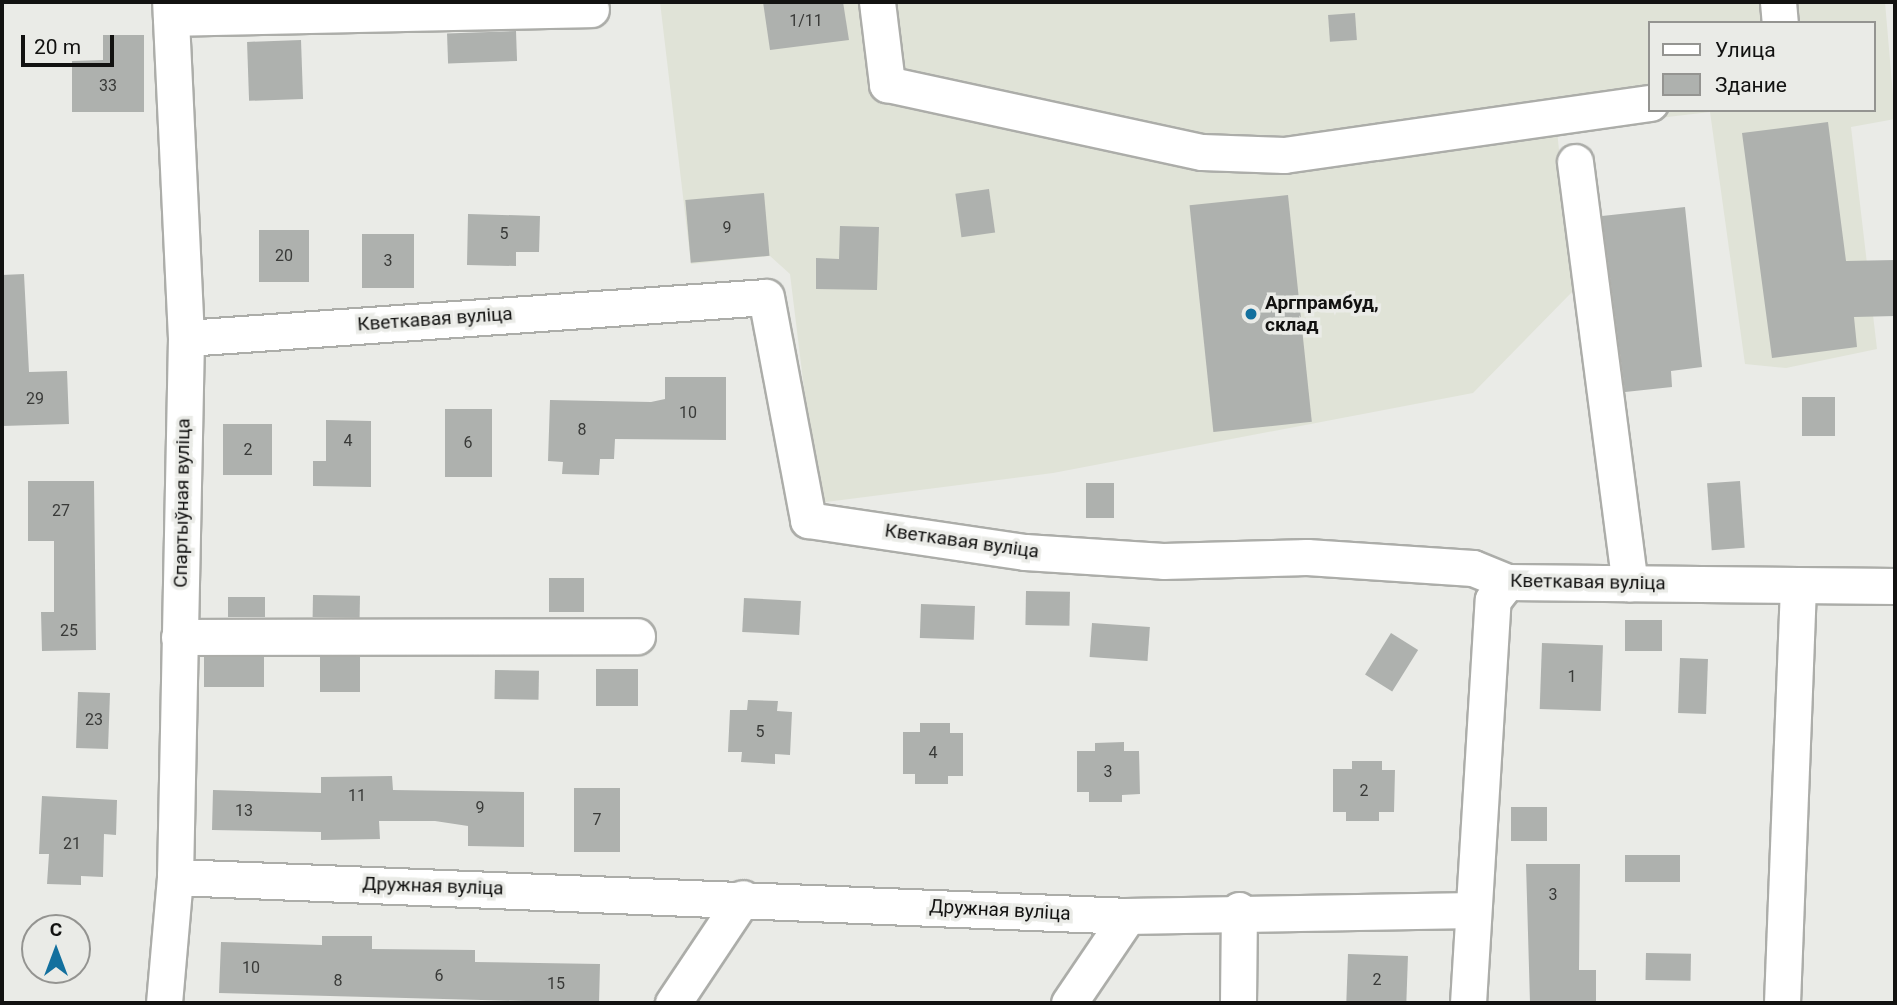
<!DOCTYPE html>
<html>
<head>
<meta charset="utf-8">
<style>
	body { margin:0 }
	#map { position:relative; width:1897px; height:1005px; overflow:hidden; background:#eaebe7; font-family:Roboto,sans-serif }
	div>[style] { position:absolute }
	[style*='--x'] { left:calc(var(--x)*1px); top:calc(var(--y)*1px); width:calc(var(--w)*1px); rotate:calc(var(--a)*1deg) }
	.built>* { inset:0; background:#e0e3d7 }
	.building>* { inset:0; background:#aeb1ae; transform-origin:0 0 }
	.roads { filter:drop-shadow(2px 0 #acada9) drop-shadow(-2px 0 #acada9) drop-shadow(0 2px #acada9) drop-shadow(0 -2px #acada9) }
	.minor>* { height:35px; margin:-17.5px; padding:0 17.5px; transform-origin:17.5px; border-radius:17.5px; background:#fff }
	.dots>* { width:19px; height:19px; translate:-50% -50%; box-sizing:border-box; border:4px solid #eaebe7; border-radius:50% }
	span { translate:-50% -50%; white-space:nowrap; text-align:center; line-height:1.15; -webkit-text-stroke:7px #eaebe7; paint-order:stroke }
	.number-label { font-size:16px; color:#393a38 }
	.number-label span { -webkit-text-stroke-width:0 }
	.poi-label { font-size:19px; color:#121211; font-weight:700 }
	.left { translate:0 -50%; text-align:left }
	.street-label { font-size:19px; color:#121211 }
	.frame { position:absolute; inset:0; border:4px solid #121211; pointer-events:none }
	.legend { position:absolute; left:1648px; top:21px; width:228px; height:91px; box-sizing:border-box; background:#eaebe7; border:2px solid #949491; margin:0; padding:9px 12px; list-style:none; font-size:21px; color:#121211 }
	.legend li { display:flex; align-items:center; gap:14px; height:35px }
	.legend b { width:35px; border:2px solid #949491 }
	.north { position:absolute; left:21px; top:914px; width:70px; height:70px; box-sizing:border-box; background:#eaebe7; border:2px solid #949491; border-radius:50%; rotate:0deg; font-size:19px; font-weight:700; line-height:28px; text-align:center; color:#121211 }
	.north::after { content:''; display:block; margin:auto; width:24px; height:32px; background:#13709e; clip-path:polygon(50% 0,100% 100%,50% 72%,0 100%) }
	.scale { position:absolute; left:21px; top:35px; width:93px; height:32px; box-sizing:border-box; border:4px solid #121211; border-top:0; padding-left:9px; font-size:21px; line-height:24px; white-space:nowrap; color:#121211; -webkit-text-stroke:5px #eaebe7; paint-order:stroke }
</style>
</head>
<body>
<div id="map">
	<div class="built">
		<div style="clip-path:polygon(evenodd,660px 2px,1885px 2px,1895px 119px,1851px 127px,1877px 349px,1786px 368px,1745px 364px,1710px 112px,1557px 130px,1573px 291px,1473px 393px,1053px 473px,818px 503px,790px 274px,770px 256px,691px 264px,660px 2px,1650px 23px,1874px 23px,1874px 110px,1650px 110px,1650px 23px)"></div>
	</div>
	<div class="building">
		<div style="clip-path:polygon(763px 2px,843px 2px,849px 40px,770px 50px)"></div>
		<div style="left:1355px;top:13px;width:27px;height:27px;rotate:86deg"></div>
		<div style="left:516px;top:31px;width:30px;height:69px;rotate:88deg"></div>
		<div style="clip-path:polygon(103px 35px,144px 35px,144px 112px,72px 112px,72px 61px,103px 60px)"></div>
		<div style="left:301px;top:40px;width:59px;height:54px;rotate:88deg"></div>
		<div style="clip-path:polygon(1828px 122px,1846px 261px,1895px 260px,1895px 316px,1854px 317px,1857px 347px,1772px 358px,1742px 133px)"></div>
		<div style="left:989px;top:189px;width:44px;height:34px;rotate:82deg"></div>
		<div style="left:764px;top:193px;width:63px;height:79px;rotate:85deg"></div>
		<div style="left:1288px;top:195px;width:228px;height:99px;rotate:84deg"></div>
		<div style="clip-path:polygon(1685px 207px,1702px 367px,1671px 371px,1672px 387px,1625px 392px,1602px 216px)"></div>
		<div style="clip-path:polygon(468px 214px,540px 216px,539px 252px,516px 252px,516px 266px,467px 265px)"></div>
		<div style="clip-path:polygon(840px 226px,879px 227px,877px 290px,816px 289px,816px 258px,839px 259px)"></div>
		<div style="left:309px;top:230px;width:52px;height:50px;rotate:90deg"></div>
		<div style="left:362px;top:234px;width:52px;height:54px"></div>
		<div style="clip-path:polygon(24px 274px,29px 372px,67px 371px,69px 424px,2px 426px,2px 275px)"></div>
		<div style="clip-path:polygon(665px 377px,726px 377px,726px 440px,615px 439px,614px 459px,600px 459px,599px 475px,562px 474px,563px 462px,548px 461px,550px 400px,651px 402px,665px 399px)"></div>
		<div style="left:1802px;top:397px;width:33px;height:39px"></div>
		<div style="left:445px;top:409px;width:47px;height:68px"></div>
		<div style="clip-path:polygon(326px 420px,371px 421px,371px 487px,313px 486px,313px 461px,326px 461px)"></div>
		<div style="left:223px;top:424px;width:49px;height:51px"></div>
		<div style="clip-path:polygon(28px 481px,94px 481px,96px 650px,42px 651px,41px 612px,54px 612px,54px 541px,28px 541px)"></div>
		<div style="left:1740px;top:481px;width:67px;height:33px;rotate:86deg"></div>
		<div style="left:1086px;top:483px;width:28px;height:35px"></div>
		<div style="left:549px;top:578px;width:35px;height:34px"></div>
		<div style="left:1026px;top:591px;width:44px;height:34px;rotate:1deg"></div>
		<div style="left:313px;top:595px;width:47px;height:22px;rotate:1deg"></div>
		<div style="left:228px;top:597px;width:37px;height:20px"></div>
		<div style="left:744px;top:598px;width:57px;height:34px;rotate:3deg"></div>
		<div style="left:921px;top:604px;width:54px;height:34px;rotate:2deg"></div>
		<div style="left:1625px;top:620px;width:37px;height:31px"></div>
		<div style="left:1092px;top:623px;width:58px;height:34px;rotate:4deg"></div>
		<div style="left:1391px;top:633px;width:32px;height:49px;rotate:32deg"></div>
		<div style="left:1542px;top:643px;width:61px;height:66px;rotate:2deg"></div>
		<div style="left:204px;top:657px;width:60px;height:30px"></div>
		<div style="left:320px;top:657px;width:40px;height:35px"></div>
		<div style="left:1680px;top:658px;width:28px;height:55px;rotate:2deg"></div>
		<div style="left:596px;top:669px;width:42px;height:37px"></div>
		<div style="left:495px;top:670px;width:44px;height:29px;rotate:1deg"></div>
		<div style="left:78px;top:692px;width:32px;height:56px;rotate:2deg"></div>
		<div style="clip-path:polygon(748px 700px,778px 701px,777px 711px,792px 712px,790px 755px,775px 754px,775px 764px,741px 762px,742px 752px,728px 752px,730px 710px,747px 710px)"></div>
		<div style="clip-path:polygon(920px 723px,950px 723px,950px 733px,963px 733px,963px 776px,948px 776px,948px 784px,915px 784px,915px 774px,903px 774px,903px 732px,920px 732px)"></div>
		<div style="clip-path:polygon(1124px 742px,1124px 751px,1139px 751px,1140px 794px,1122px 795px,1122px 802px,1089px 802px,1089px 792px,1077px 792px,1077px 751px,1095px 751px,1095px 743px)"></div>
		<div style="clip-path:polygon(1352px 761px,1382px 761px,1382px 770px,1395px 770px,1394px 812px,1379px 812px,1379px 821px,1346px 821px,1346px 812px,1333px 812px,1333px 769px,1352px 769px)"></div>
		<div style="clip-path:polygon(392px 776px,393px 790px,524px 792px,524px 847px,468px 846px,468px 826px,435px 821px,379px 821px,380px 839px,321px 840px,321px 832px,212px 830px,213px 790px,321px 793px,321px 777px)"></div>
		<div style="left:574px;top:788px;width:46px;height:64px"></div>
		<div style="clip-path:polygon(42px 796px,117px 800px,116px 835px,104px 834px,103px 877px,81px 876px,81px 885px,47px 884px,49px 854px,39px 854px)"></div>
		<div style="left:1511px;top:807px;width:36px;height:34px"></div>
		<div style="left:1625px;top:855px;width:55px;height:27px"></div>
		<div style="clip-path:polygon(1526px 864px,1580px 864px,1579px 970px,1596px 970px,1596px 1003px,1530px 1003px)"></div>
		<div style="clip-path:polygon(322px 936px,372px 936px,372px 949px,475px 950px,475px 962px,600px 964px,599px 1003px,219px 993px,221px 942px,322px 945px)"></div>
		<div style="left:1646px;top:953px;width:45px;height:27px;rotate:1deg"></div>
		<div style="left:1348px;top:954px;width:60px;height:49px;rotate:2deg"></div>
	</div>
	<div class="roads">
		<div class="minor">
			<div style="--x:877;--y:2;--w:83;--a:83"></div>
			<div style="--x:887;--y:84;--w:322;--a:12.2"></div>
			<div style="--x:1202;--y:152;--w:82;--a:2.1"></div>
			<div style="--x:1284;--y:155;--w:370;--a:-8.1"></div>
			<div style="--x:1778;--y:2;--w:21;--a:85"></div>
			<div style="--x:171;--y:18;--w:420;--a:-1.2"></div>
			<div style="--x:1575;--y:162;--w:425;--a:82.6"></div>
			<div style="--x:186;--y:338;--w:581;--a:-4.04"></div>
			<div style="--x:766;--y:297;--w:227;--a:79.3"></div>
			<div style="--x:808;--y:520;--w:219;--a:8.4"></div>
			<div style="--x:1025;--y:552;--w:138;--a:3.7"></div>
			<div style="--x:1163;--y:561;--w:144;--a:-1.6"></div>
			<div style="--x:1307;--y:557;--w:166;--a:3.8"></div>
			<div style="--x:1473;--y:568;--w:37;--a:22"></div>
			<div style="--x:1507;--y:582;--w:388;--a:0.6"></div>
			<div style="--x:179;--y:637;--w:458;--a:-0.1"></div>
			<div style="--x:175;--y:877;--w:954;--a:2.34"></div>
			<div style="--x:1128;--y:916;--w:343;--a:-1"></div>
			<div style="--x:164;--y:1003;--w:126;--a:-85"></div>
			<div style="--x:175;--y:877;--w:539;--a:-88.83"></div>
			<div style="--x:186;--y:338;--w:336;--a:-92.7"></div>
			<div style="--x:673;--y:1003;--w:126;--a:-56.3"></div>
			<div style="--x:1069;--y:1003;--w:105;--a:-55.9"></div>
			<div style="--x:1238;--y:1003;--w:93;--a:-89.4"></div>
			<div style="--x:1468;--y:1003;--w:404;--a:-86.5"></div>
			<div style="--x:1493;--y:600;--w:23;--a:-52"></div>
			<div style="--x:1782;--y:1003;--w:415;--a:-87.8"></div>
		</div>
	</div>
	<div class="dots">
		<div style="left:1251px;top:314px;background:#13709e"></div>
	</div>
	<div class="number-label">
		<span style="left:806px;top:21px">1/11</span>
		<span style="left:108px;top:86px">33</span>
		<span style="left:727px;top:228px">9</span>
		<span style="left:504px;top:234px">5</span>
		<span style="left:284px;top:256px">20</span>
		<span style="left:388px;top:261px">3</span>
		<span style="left:35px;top:399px">29</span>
		<span style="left:688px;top:413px">10</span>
		<span style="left:582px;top:430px">8</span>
		<span style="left:348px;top:441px">4</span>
		<span style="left:468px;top:443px">6</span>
		<span style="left:248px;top:450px">2</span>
		<span style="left:61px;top:511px">27</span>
		<span style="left:69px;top:631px">25</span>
		<span style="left:1572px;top:677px">1</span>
		<span style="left:94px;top:720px">23</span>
		<span style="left:760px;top:732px">5</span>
		<span style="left:933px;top:753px">4</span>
		<span style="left:1108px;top:772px">3</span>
		<span style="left:1364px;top:791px">2</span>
		<span style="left:357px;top:796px">11</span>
		<span style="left:480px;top:808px">9</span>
		<span style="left:244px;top:811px">13</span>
		<span style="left:597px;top:820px">7</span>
		<span style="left:72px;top:844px">21</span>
		<span style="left:1553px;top:895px">3</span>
		<span style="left:251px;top:968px">10</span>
		<span style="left:439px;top:976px">6</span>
		<span style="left:1377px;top:980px">2</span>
		<span style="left:338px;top:981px">8</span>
		<span style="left:556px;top:984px">15</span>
	</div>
	<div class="poi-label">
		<span class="left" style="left:1265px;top:314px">Аргпрамбуд,<br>склад</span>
	</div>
	<div class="street-label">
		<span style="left:435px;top:319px;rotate:-4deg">Кветкавая вуліца</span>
		<span style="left:182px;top:503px;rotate:-89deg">Спартыўная вуліца</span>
		<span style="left:962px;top:541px;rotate:8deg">Кветкавая вуліца</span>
		<span style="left:1588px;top:582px;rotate:1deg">Кветкавая вуліца</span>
		<span style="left:433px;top:886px;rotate:2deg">Дружная вуліца</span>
		<span style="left:1000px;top:910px;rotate:3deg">Дружная вуліца</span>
	</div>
	<div class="frame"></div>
	<ul class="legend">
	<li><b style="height:9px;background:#fff"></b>Улица</li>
	<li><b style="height:19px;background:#aeb1ae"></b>Здание</li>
	</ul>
	<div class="north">С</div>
	<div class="scale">20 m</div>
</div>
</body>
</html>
